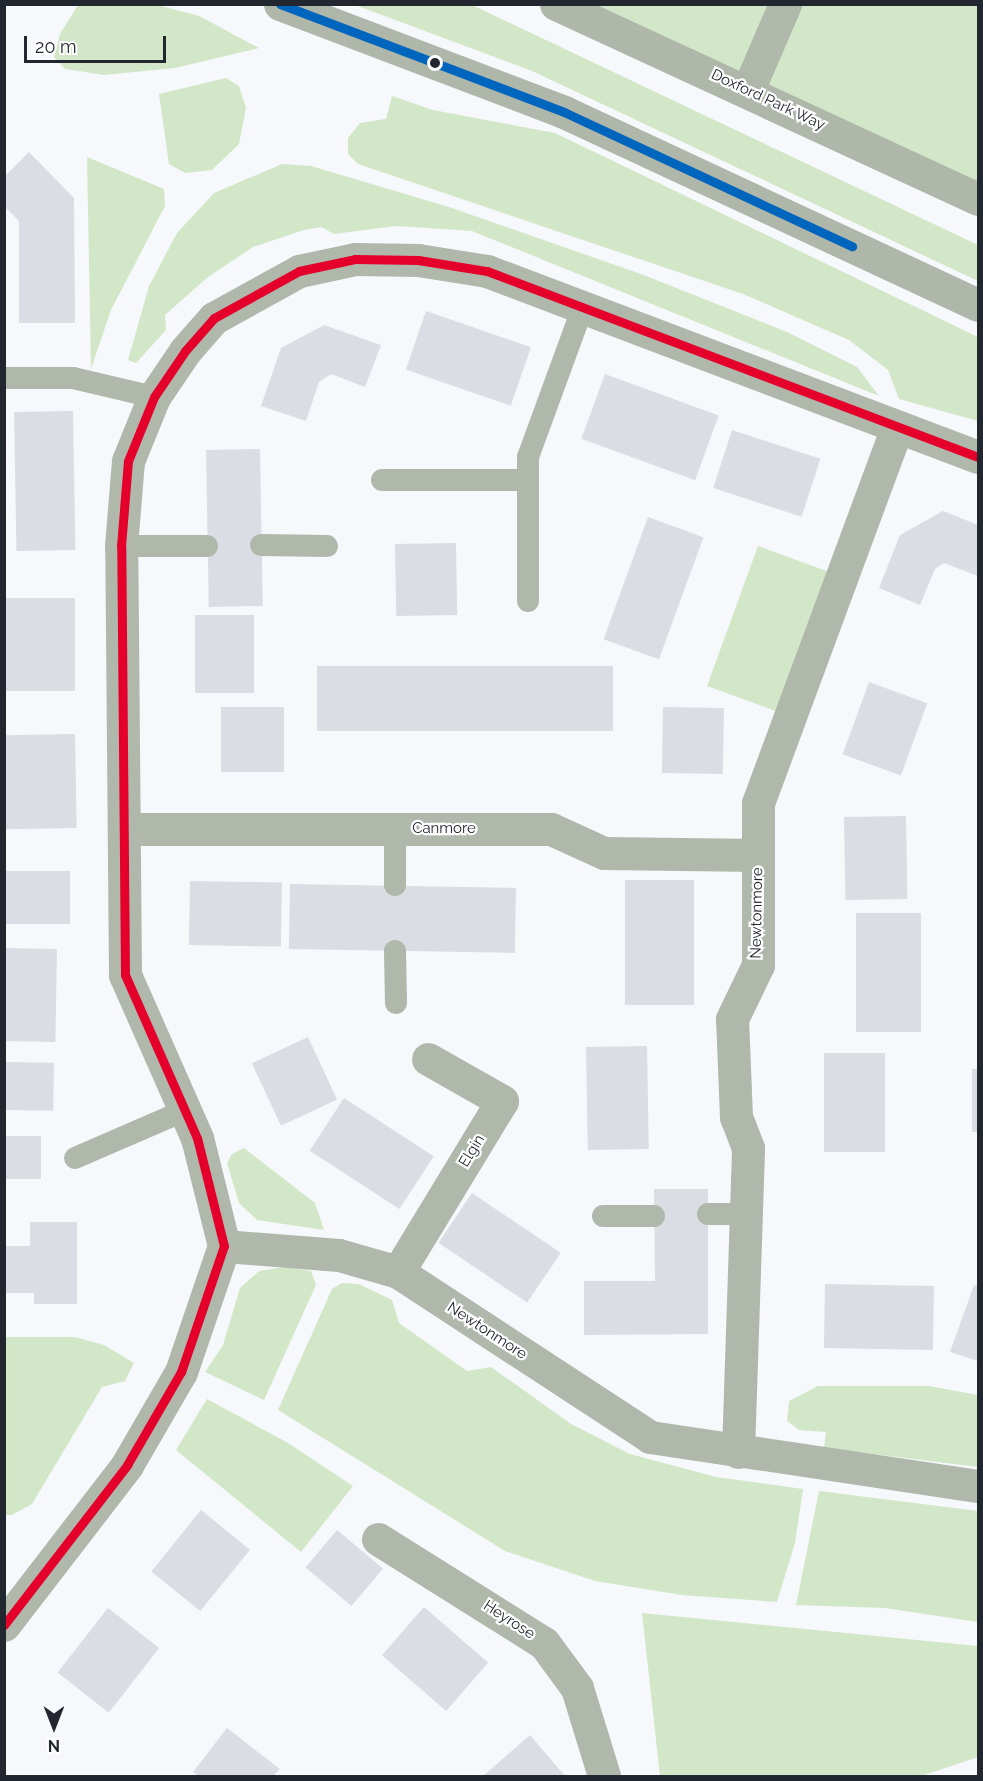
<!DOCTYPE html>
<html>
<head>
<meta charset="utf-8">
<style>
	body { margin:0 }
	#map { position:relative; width:983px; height:1781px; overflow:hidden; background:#f6f8fb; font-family:Raleway,sans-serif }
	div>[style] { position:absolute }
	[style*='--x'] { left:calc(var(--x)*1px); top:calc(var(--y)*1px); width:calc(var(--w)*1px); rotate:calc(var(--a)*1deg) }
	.green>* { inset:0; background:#d2e7c8; transform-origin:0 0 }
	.building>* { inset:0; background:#dadee4; transform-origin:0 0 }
	.lane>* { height:22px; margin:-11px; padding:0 11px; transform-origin:11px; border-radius:11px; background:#b0b8ac }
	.street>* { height:33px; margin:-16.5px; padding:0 16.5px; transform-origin:16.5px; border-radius:16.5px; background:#b0b8ac }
	.secondary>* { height:33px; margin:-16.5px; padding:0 16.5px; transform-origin:16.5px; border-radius:16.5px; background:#afb7ab }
	.bus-1>* { height:9px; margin:-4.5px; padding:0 4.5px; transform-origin:4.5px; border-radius:4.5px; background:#0065bd }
	.bus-2>* { height:9px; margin:-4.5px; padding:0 4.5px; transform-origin:4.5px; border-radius:4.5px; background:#e4002b }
	.dots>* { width:16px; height:16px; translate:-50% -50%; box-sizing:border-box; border:3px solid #fff; border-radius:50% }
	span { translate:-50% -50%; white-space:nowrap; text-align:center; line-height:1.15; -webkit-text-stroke:4.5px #fff; paint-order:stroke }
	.street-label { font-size:15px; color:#22262f }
	.frame { position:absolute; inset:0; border:6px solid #22262f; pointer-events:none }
	.north { position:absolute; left:24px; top:1697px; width:60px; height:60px; -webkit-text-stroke:4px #fff; paint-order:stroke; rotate:180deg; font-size:16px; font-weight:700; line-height:24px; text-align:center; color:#22262f }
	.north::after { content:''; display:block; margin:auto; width:21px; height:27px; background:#22262f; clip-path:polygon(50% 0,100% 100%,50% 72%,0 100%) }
	.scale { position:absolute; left:24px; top:36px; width:142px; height:27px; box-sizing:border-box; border:3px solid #22262f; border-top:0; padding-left:8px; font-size:18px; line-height:21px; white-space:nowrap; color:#22262f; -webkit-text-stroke:4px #fff; paint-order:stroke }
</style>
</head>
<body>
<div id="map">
	<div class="green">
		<div style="clip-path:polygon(78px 5px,158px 5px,199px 16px,259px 48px,175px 68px,104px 75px,65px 69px,54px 57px,60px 34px)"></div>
		<div style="clip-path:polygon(355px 5px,472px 5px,978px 245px,978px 281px,532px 71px)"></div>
		<div style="clip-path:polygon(556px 5px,978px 5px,978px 199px)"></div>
		<div style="clip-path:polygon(226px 78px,239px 86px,246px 108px,239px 144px,212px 170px,185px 173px,169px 164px,159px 94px)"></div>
		<div style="clip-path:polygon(392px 96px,433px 110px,555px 133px,978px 337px,978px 421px,899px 399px,888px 370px,849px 340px,743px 294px,358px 164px,348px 154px,348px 138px,360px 123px,386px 119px)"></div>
		<div style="clip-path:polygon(87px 157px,164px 189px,165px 206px,111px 310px,91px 369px)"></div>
		<div style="clip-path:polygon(282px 164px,311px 166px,449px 207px,641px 274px,787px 332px,857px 367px,879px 396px,472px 231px,396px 226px,334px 234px,321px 227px,304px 230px,253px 247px,208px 277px,165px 315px,166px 330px,136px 363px,128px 360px,149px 286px,177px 233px,214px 193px)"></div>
		<div style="left:758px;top:546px;width:87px;height:149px;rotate:20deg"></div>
		<div style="clip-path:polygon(244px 1148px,315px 1203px,324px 1230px,257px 1220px,239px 1203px,227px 1163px,232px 1154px)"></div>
		<div style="clip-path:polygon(285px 1267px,311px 1271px,316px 1285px,264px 1400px,205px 1372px,223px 1345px,240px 1288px,259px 1271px)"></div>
		<div style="clip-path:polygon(342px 1283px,359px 1284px,392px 1300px,399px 1323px,467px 1371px,491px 1367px,571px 1424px,630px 1454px,716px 1477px,803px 1489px,795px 1543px,777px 1602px,682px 1595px,595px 1581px,505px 1551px,278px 1410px,332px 1289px)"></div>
		<div style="clip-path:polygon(5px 1337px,75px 1337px,104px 1345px,134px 1363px,125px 1381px,102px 1387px,32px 1504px,12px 1515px,4px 1515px)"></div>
		<div style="clip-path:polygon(818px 1386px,929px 1386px,978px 1395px,978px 1467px,824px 1448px,826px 1432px,799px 1430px,787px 1421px,789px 1401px)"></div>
		<div style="clip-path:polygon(207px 1399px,288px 1443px,353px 1486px,301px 1552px,176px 1450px)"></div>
		<div style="clip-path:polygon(819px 1491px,978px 1511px,978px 1622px,885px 1608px,796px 1605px)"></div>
		<div style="clip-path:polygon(642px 1613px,978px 1646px,978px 1757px,921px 1776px,660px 1776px)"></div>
	</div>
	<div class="building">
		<div style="clip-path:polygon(29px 152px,74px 198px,75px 323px,19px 323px,19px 221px,4px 206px,4px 177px)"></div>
		<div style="left:426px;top:311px;width:111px;height:62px;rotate:19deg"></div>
		<div style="clip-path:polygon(324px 325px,381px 345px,365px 387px,331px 374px,319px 382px,306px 421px,261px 406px,281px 348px)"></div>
		<div style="left:605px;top:374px;width:121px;height:69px;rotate:20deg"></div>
		<div style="left:73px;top:411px;width:139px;height:59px;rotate:89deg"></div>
		<div style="left:732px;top:430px;width:93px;height:61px;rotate:18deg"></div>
		<div style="left:260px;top:449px;width:157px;height:54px;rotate:89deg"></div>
		<div style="clip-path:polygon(943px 511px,978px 525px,978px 576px,944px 563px,935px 569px,920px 605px,879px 588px,900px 535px)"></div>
		<div style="left:648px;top:517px;width:59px;height:130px;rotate:20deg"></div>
		<div style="left:456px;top:543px;width:72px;height:61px;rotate:89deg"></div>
		<div style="left:5px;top:598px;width:70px;height:93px"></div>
		<div style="left:195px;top:615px;width:59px;height:78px"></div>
		<div style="left:317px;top:666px;width:296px;height:65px"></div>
		<div style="left:869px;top:682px;width:62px;height:77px;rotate:20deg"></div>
		<div style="left:221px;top:707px;width:63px;height:65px"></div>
		<div style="left:663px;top:707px;width:61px;height:66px;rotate:1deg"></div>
		<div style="left:75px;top:734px;width:94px;height:71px;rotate:89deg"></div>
		<div style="left:906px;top:816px;width:83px;height:62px;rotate:89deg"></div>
		<div style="left:4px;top:871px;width:66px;height:53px"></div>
		<div style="left:625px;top:880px;width:69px;height:125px"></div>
		<div style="left:190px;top:881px;width:92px;height:64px;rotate:1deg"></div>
		<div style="left:290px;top:884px;width:226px;height:65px;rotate:1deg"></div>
		<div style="left:856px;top:913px;width:65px;height:119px"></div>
		<div style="left:4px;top:948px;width:53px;height:93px;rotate:1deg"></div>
		<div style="left:308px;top:1037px;width:69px;height:62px;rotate:65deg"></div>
		<div style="left:647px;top:1046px;width:103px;height:61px;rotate:89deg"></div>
		<div style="left:824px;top:1053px;width:61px;height:99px"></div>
		<div style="left:4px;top:1062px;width:50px;height:48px;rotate:1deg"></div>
		<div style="left:972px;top:1069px;width:6px;height:63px"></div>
		<div style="left:344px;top:1098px;width:107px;height:63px;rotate:33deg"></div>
		<div style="left:4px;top:1136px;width:37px;height:43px"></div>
		<div style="clip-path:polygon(654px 1189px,708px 1189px,708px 1334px,584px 1335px,584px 1281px,655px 1281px)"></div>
		<div style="left:472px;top:1193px;width:107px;height:60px;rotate:34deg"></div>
		<div style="clip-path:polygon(30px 1222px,77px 1222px,77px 1304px,34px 1304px,34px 1293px,4px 1293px,4px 1246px,30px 1246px)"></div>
		<div style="left:825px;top:1284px;width:109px;height:64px;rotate:1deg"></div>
		<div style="clip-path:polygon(974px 1285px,978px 1287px,978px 1361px,950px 1352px)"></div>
		<div style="left:201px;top:1510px;width:63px;height:79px;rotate:39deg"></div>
		<div style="left:337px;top:1530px;width:60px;height:49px;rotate:40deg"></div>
		<div style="left:424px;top:1607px;width:85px;height:64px;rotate:41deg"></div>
		<div style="left:108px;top:1608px;width:65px;height:82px;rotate:38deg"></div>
		<div style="clip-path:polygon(227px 1728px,280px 1769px,273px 1776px,199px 1776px,193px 1772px)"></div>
		<div style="clip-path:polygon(530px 1735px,565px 1776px,483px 1776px)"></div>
	</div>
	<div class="lane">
		<div style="--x:4;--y:378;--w:69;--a:0"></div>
		<div style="--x:73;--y:378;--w:83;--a:13.2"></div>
		<div style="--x:382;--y:480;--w:146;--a:0"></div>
		<div style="--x:261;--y:545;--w:66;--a:0.9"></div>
		<div style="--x:121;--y:546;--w:86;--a:0"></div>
		<div style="--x:528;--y:601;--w:144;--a:-90"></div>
		<div style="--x:528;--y:457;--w:160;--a:-69.9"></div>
		<div style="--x:395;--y:829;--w:56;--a:90"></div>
		<div style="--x:395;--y:951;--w:52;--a:88.9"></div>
		<div style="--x:75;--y:1158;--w:121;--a:-23.4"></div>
		<div style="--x:708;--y:1214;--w:36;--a:0"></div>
		<div style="--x:603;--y:1216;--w:51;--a:0"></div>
	</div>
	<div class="street">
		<div style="--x:748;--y:90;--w:94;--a:-66.7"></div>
		<div style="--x:124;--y:829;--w:427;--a:0"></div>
		<div style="--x:551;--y:829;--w:58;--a:24.4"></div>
		<div style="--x:604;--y:853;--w:154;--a:0.7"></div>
		<div style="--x:224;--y:1246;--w:115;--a:4.5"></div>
		<div style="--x:339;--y:1255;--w:61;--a:16.1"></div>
		<div style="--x:398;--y:1272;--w:301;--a:33.2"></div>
		<div style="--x:650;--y:1437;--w:332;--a:8.5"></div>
		<div style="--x:398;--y:1272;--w:200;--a:-58.7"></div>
		<div style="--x:502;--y:1101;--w:85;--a:-150.4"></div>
		<div style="--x:738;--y:1452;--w:304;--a:-88.1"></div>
		<div style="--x:748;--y:1148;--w:33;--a:-111"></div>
		<div style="--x:736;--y:1117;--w:98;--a:-92.3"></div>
		<div style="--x:732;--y:1019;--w:60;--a:-64.3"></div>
		<div style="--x:758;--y:965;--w:162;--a:-90"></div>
		<div style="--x:758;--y:803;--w:401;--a:-69.7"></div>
		<div style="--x:378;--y:1539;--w:196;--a:32.1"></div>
		<div style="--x:544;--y:1643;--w:56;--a:53.7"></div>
		<div style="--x:577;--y:1688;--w:92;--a:72.9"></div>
		<div style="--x:4;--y:1625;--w:202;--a:-52.4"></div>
		<div style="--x:127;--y:1465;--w:108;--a:-59.9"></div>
		<div style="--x:181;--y:1372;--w:133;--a:-71.2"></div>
		<div style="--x:224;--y:1246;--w:111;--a:-104"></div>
		<div style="--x:197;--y:1138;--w:178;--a:-113.8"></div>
		<div style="--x:125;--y:975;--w:429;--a:-90.5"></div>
		<div style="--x:121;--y:546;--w:85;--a:-85.3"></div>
		<div style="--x:128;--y:461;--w:69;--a:-67.9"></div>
		<div style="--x:154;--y:397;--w:55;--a:-56"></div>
		<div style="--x:185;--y:351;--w:44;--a:-48.7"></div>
		<div style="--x:214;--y:318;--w:97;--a:-28.9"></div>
		<div style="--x:299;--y:271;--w:57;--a:-12.1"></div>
		<div style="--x:355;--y:259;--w:63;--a:0.9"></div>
		<div style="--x:418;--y:260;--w:70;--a:9.1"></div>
		<div style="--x:487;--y:271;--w:525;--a:20.75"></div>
	</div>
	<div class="secondary">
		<div style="--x:280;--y:4;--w:304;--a:20.8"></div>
		<div style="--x:564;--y:112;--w:457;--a:25"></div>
		<div style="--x:556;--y:4;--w:465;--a:24.8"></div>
	</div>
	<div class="bus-1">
		<div style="--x:280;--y:4;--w:304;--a:20.8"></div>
		<div style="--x:564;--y:112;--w:318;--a:25"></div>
	</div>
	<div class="bus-2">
		<div style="--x:4;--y:1625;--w:202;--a:-52.4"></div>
		<div style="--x:127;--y:1465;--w:108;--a:-59.9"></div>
		<div style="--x:181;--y:1372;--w:133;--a:-71.2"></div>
		<div style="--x:224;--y:1246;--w:111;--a:-104"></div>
		<div style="--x:197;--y:1138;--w:178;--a:-113.8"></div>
		<div style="--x:125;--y:975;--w:429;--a:-90.5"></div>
		<div style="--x:121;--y:546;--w:85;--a:-85.3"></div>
		<div style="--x:128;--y:461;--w:69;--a:-67.9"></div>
		<div style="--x:154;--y:397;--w:55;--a:-56"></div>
		<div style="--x:185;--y:351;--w:44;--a:-48.7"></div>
		<div style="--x:214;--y:318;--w:97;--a:-28.9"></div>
		<div style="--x:299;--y:271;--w:57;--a:-12.1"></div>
		<div style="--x:355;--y:259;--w:63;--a:0.9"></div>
		<div style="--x:418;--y:260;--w:70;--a:9.1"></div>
		<div style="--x:487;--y:271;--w:525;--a:20.75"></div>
	</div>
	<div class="dots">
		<div style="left:435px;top:63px;background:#22262f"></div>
	</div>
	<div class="street-label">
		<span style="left:768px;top:100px;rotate:25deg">Doxford Park Way</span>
		<span style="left:444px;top:829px">Canmore</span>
		<span style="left:757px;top:913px;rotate:-89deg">Newtonmore</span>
		<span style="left:472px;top:1151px;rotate:-59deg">Elgin</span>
		<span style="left:487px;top:1331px;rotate:33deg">Newtonmore</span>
		<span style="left:509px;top:1620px;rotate:33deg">Heyrose</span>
	</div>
	<div class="frame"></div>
	<div class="north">N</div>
	<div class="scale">20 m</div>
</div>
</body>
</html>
